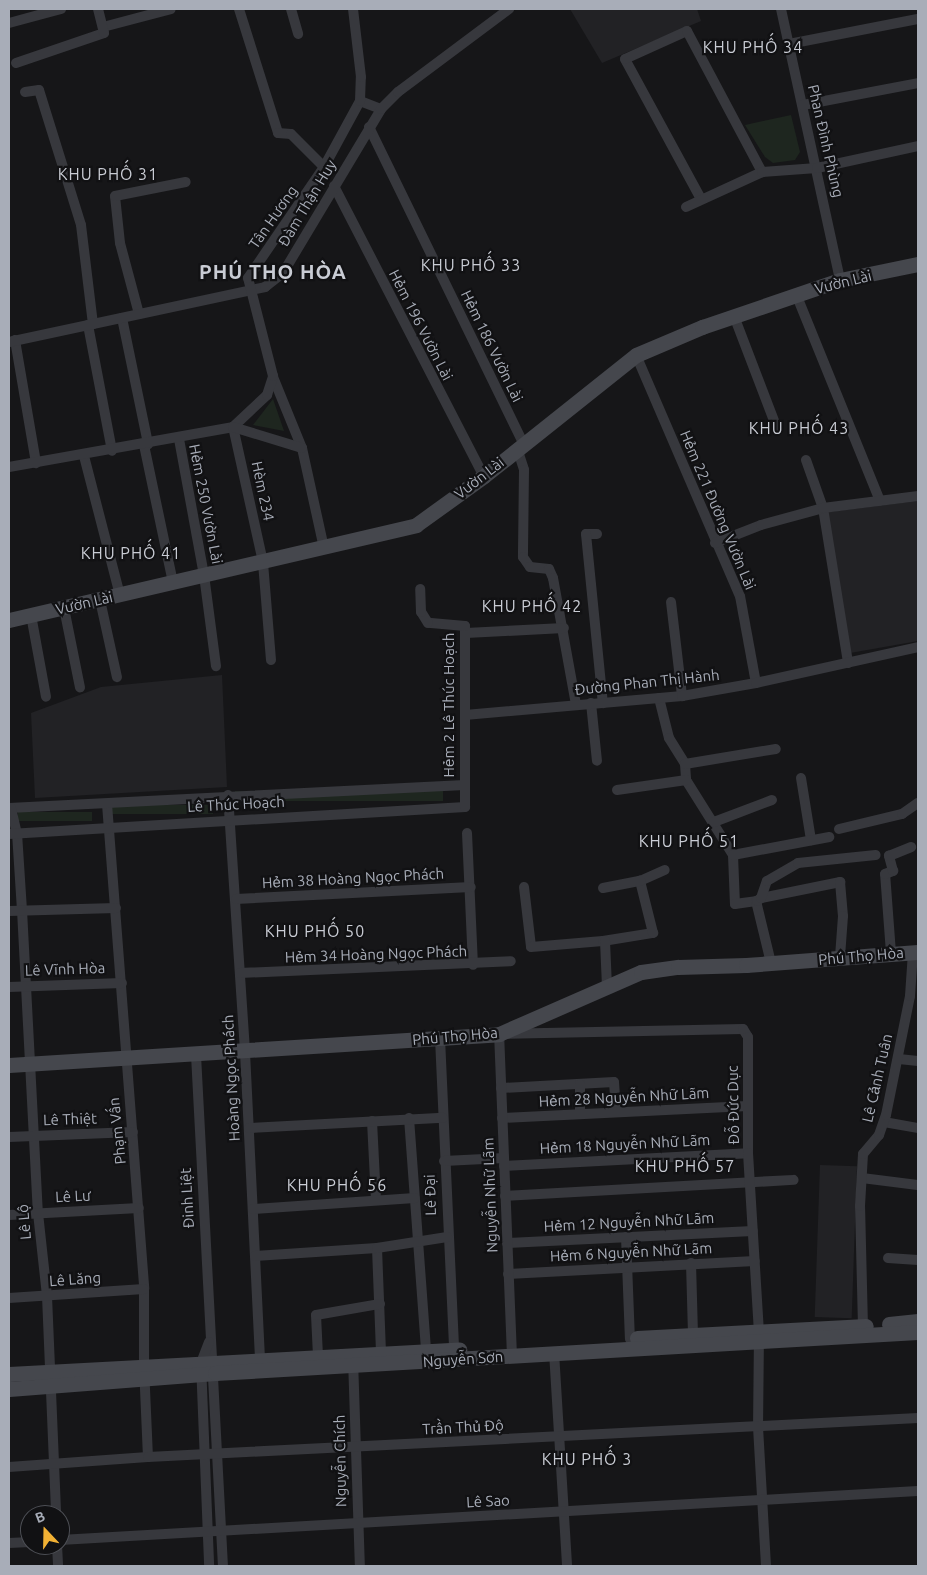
<!DOCTYPE html>
<html>
<head>
<meta charset="utf-8">
<style>
	body { margin:0 }
	#map { position:relative; width:927px; height:1575px; overflow:hidden; background:#161618; font-family:Ubuntu,sans-serif }
	div>[style] { position:absolute }
	[style*='--x'] { left:calc(var(--x)*1px); top:calc(var(--y)*1px); width:calc(var(--w)*1px); rotate:calc(var(--a)*1deg) }
	.built>* { inset:0; background:#222225; transform-origin:0 0 }
	.green>* { inset:0; background:#1e261f; transform-origin:0 0 }
	.street>* { height:10px; margin:-5px; padding:0 5px; transform-origin:5px; border-radius:5px; background:#37383d }
	.secondary>* { height:15px; margin:-7.5px; padding:0 7.5px; transform-origin:7.5px; border-radius:7.5px; background:#45474d }
	span { translate:-50% -50%; white-space:nowrap; text-align:center; line-height:1.15; -webkit-text-stroke:4.5px #111113; paint-order:stroke }
	.street-label { font-size:15px; color:#a8adb8 }
	.neighbourhood-label { font-size:16px; color:#c9ccd4; letter-spacing:1px }
	.district-label { font-size:20px; color:#c9ccd4; font-weight:700; letter-spacing:1px }
	.frame { position:absolute; inset:0; border:10px solid #a8adb8; pointer-events:none }
	.north { position:absolute; left:20px; top:1505px; width:50px; height:50px; box-sizing:border-box; background:#111113; border:1px solid #4d4f55; border-radius:50%; rotate:339deg; font-size:14px; font-weight:700; line-height:20px; text-align:center; color:#a8adb8 }
	.north::after { content:''; display:block; margin:auto; width:18px; height:22px; background:#f2b134; clip-path:polygon(50% 0,100% 100%,50% 72%,0 100%) }
</style>
</head>
<body>
<div id="map">
	<div class="built">
		<div style="clip-path:polygon(570px 9px,697px 9px,701px 21px,602px 63px)"></div>
		<div style="clip-path:polygon(918px 501px,918px 641px,850px 653px,828px 512px)"></div>
		<div style="clip-path:polygon(222px 675px,227px 787px,35px 798px,31px 713px,101px 687px)"></div>
		<div style="left:820px;top:1165px;width:37px;height:152px;rotate:2deg"></div>
	</div>
	<div class="green">
		<div style="clip-path:polygon(791px 115px,800px 152px,795px 160px,773px 163px,765px 157px,745px 125px)"></div>
		<div style="clip-path:polygon(273px 399px,284px 431px,253px 425px)"></div>
		<div style="left:443px;top:791px;width:10px;height:208px;rotate:90deg"></div>
		<div style="left:213px;top:805px;width:9px;height:103px;rotate:90deg"></div>
		<div style="left:92px;top:812px;width:9px;height:74px;rotate:90deg"></div>
	</div>
	<div class="street">
		<div style="--x:239;--y:9;--w:130;--a:72.5"></div>
		<div style="--x:278;--y:133;--w:13;--a:4"></div>
		<div style="--x:291;--y:134;--w:47;--a:45"></div>
		<div style="--x:291;--y:9;--w:26;--a:74"></div>
		<div style="--x:781;--y:9;--w:277;--a:77.7"></div>
		<div style="--x:9;--y:23;--w:54;--a:-15.1"></div>
		<div style="--x:103;--y:27;--w:70;--a:-14.8"></div>
		<div style="--x:789;--y:44;--w:131;--a:-11"></div>
		<div style="--x:16;--y:63;--w:93;--a:-18.8"></div>
		<div style="--x:104;--y:33;--w:25;--a:-104"></div>
		<div style="--x:25;--y:92;--w:14;--a:-8"></div>
		<div style="--x:39;--y:90;--w:141;--a:72.7"></div>
		<div style="--x:81;--y:225;--w:100;--a:83.1"></div>
		<div style="--x:360;--y:101;--w:22;--a:21"></div>
		<div style="--x:803;--y:105;--w:117;--a:-10.8"></div>
		<div style="--x:369;--y:127;--w:352;--a:64"></div>
		<div style="--x:334;--y:186;--w:326;--a:62.7"></div>
		<div style="--x:701;--y:199;--w:159;--a:-118.5"></div>
		<div style="--x:625;--y:59;--w:68;--a:-24.3"></div>
		<div style="--x:687;--y:31;--w:160;--a:62"></div>
		<div style="--x:686;--y:207;--w:84;--a:-24.7"></div>
		<div style="--x:762;--y:172;--w:55;--a:-4.2"></div>
		<div style="--x:817;--y:168;--w:103;--a:-12.3"></div>
		<div style="--x:796;--y:294;--w:223;--a:67.9"></div>
		<div style="--x:139;--y:314;--w:73;--a:-105"></div>
		<div style="--x:120;--y:243;--w:47;--a:-96.1"></div>
		<div style="--x:115;--y:196;--w:72;--a:-11.2"></div>
		<div style="--x:734;--y:316;--w:123;--a:69.1"></div>
		<div style="--x:122;--y:318;--w:129;--a:78.3"></div>
		<div style="--x:88;--y:325;--w:128;--a:79.2"></div>
		<div style="--x:15;--y:340;--w:125;--a:80.3"></div>
		<div style="--x:9;--y:342;--w:262;--a:-12.1"></div>
		<div style="--x:265;--y:287;--w:23;--a:-38"></div>
		<div style="--x:283;--y:273;--w:191;--a:-59.1"></div>
		<div style="--x:381;--y:109;--w:24;--a:-45"></div>
		<div style="--x:398;--y:92;--w:139;--a:-36.8"></div>
		<div style="--x:636;--y:355;--w:262;--a:66.7"></div>
		<div style="--x:740;--y:596;--w:88;--a:79.6"></div>
		<div style="--x:273;--y:377;--w:77;--a:67.8"></div>
		<div style="--x:302;--y:448;--w:102;--a:77.6"></div>
		<div style="--x:179;--y:439;--w:138;--a:79.6"></div>
		<div style="--x:204;--y:575;--w:92;--a:82.5"></div>
		<div style="--x:144;--y:445;--w:141;--a:78.1"></div>
		<div style="--x:517;--y:448;--w:23;--a:72"></div>
		<div style="--x:524;--y:470;--w:87;--a:90.7"></div>
		<div style="--x:523;--y:557;--w:12;--a:55"></div>
		<div style="--x:530;--y:567;--w:19;--a:6"></div>
		<div style="--x:549;--y:569;--w:10;--a:66"></div>
		<div style="--x:553;--y:578;--w:129;--a:79.7"></div>
		<div style="--x:84;--y:456;--w:144;--a:75.5"></div>
		<div style="--x:806;--y:460;--w:51;--a:70.5"></div>
		<div style="--x:823;--y:508;--w:157;--a:80.8"></div>
		<div style="--x:9;--y:467;--w:228;--a:-10.1"></div>
		<div style="--x:233;--y:427;--w:47;--a:-43.3"></div>
		<div style="--x:267;--y:395;--w:20;--a:-72"></div>
		<div style="--x:273;--y:376;--w:101;--a:-104.3"></div>
		<div style="--x:248;--y:278;--w:135;--a:-55.6"></div>
		<div style="--x:324;--y:167;--w:75;--a:-61.4"></div>
		<div style="--x:360;--y:101;--w:24;--a:-88"></div>
		<div style="--x:361;--y:77;--w:68;--a:-96.7"></div>
		<div style="--x:597;--y:534;--w:11;--a:180"></div>
		<div style="--x:586;--y:534;--w:170;--a:84.3"></div>
		<div style="--x:715;--y:543;--w:49;--a:-21.4"></div>
		<div style="--x:761;--y:525;--w:64;--a:-15.3"></div>
		<div style="--x:823;--y:508;--w:96;--a:-7.2"></div>
		<div style="--x:100;--y:600;--w:79;--a:77.6"></div>
		<div style="--x:671;--y:602;--w:95;--a:83.3"></div>
		<div style="--x:64;--y:608;--w:81;--a:78.6"></div>
		<div style="--x:31;--y:615;--w:83;--a:79.6"></div>
		<div style="--x:466;--y:633;--w:98;--a:-2.9"></div>
		<div style="--x:271;--y:660;--w:98;--a:-94.7"></div>
		<div style="--x:263;--y:562;--w:138;--a:-102.5"></div>
		<div style="--x:233;--y:427;--w:72;--a:16.9"></div>
		<div style="--x:659;--y:698;--w:41;--a:76"></div>
		<div style="--x:669;--y:738;--w:31;--a:58"></div>
		<div style="--x:685;--y:764;--w:16;--a:86"></div>
		<div style="--x:686;--y:780;--w:89;--a:57.9"></div>
		<div style="--x:733;--y:855;--w:49;--a:87.7"></div>
		<div style="--x:735;--y:904;--w:21;--a:-8"></div>
		<div style="--x:756;--y:901;--w:64;--a:76.4"></div>
		<div style="--x:591;--y:703;--w:58;--a:84.1"></div>
		<div style="--x:465;--y:715;--w:218;--a:-5"></div>
		<div style="--x:682;--y:696;--w:75;--a:-10"></div>
		<div style="--x:756;--y:683;--w:166;--a:-12.5"></div>
		<div style="--x:685;--y:764;--w:92;--a:-9.4"></div>
		<div style="--x:801;--y:778;--w:63;--a:80.8"></div>
		<div style="--x:617;--y:790;--w:70;--a:-8.2"></div>
		<div style="--x:228;--y:795;--w:258;--a:86.2"></div>
		<div style="--x:245;--y:1052;--w:308;--a:87.2"></div>
		<div style="--x:107;--y:804;--w:486;--a:85.6"></div>
		<div style="--x:144;--y:1289;--w:77;--a:90"></div>
		<div style="--x:144;--y:1366;--w:91;--a:87.5"></div>
		<div style="--x:9;--y:808;--w:456;--a:-2.9"></div>
		<div style="--x:11;--y:808;--w:26;--a:77"></div>
		<div style="--x:17;--y:833;--w:77;--a:86.3"></div>
		<div style="--x:22;--y:910;--w:303;--a:87"></div>
		<div style="--x:38;--y:1213;--w:83;--a:83.8"></div>
		<div style="--x:47;--y:1296;--w:219;--a:87.6"></div>
		<div style="--x:714;--y:822;--w:62;--a:-20.8"></div>
		<div style="--x:839;--y:829;--w:65;--a:-13.4"></div>
		<div style="--x:902;--y:814;--w:19;--a:-35"></div>
		<div style="--x:467;--y:833;--w:132;--a:87.4"></div>
		<div style="--x:9;--y:834;--w:457;--a:-3.4"></div>
		<div style="--x:465;--y:807;--w:181;--a:-90"></div>
		<div style="--x:465;--y:626;--w:37;--a:-175"></div>
		<div style="--x:428;--y:623;--w:13;--a:-122"></div>
		<div style="--x:421;--y:612;--w:23;--a:-92"></div>
		<div style="--x:733;--y:855;--w:98;--a:-10.6"></div>
		<div style="--x:524;--y:887;--w:60;--a:83.3"></div>
		<div style="--x:531;--y:947;--w:72;--a:-4.8"></div>
		<div style="--x:603;--y:941;--w:51;--a:-9.1"></div>
		<div style="--x:653;--y:933;--w:54;--a:-104"></div>
		<div style="--x:640;--y:881;--w:27;--a:-24"></div>
		<div style="--x:603;--y:888;--w:38;--a:-11"></div>
		<div style="--x:761;--y:898;--w:81;--a:-11.4"></div>
		<div style="--x:840;--y:882;--w:34;--a:85"></div>
		<div style="--x:843;--y:916;--w:41;--a:94.2"></div>
		<div style="--x:236;--y:899;--w:235;--a:-2.9"></div>
		<div style="--x:757;--y:901;--w:5;--a:-37"></div>
		<div style="--x:761;--y:898;--w:18;--a:-71"></div>
		<div style="--x:767;--y:881;--w:36;--a:-30"></div>
		<div style="--x:798;--y:863;--w:78;--a:-5.9"></div>
		<div style="--x:9;--y:911;--w:107;--a:-1.6"></div>
		<div style="--x:605;--y:941;--w:46;--a:87.5"></div>
		<div style="--x:891;--y:953;--w:79;--a:-94.3"></div>
		<div style="--x:885;--y:874;--w:9;--a:-21"></div>
		<div style="--x:893;--y:871;--w:16;--a:-105"></div>
		<div style="--x:889;--y:856;--w:24;--a:-22"></div>
		<div style="--x:240;--y:973;--w:271;--a:-2.5"></div>
		<div style="--x:9;--y:987;--w:113;--a:-2"></div>
		<div style="--x:440;--y:1038;--w:312;--a:87.4"></div>
		<div style="--x:196;--y:1055;--w:512;--a:86.98"></div>
		<div style="--x:899;--y:1059;--w:19;--a:6"></div>
		<div style="--x:501;--y:1088;--w:113;--a:-3"></div>
		<div style="--x:614;--y:1082;--w:28;--a:86"></div>
		<div style="--x:580;--y:1113;--w:29;--a:-90"></div>
		<div style="--x:409;--y:1118;--w:233;--a:85.8"></div>
		<div style="--x:502;--y:1118;--w:246;--a:-2.8"></div>
		<div style="--x:372;--y:1121;--w:79;--a:87.1"></div>
		<div style="--x:884;--y:1122;--w:35;--a:10"></div>
		<div style="--x:249;--y:1128;--w:194;--a:-3"></div>
		<div style="--x:9;--y:1137;--w:124;--a:-2.3"></div>
		<div style="--x:444;--y:1161;--w:60;--a:-2.9"></div>
		<div style="--x:504;--y:1166;--w:244;--a:-3"></div>
		<div style="--x:862;--y:1178;--w:56;--a:7.1"></div>
		<div style="--x:505;--y:1196;--w:289;--a:-3.2"></div>
		<div style="--x:253;--y:1209;--w:162;--a:-3.9"></div>
		<div style="--x:9;--y:1215;--w:130;--a:-3.1"></div>
		<div style="--x:626;--y:1237;--w:102;--a:87.8"></div>
		<div style="--x:507;--y:1243;--w:246;--a:-2.8"></div>
		<div style="--x:377;--y:1248;--w:106;--a:87.8"></div>
		<div style="--x:255;--y:1256;--w:122;--a:-3.8"></div>
		<div style="--x:377;--y:1248;--w:71;--a:-8.9"></div>
		<div style="--x:888;--y:1258;--w:30;--a:4"></div>
		<div style="--x:691;--y:1263;--w:72;--a:88.4"></div>
		<div style="--x:508;--y:1274;--w:247;--a:-3"></div>
		<div style="--x:9;--y:1298;--w:135;--a:-3.8"></div>
		<div style="--x:863;--y:1327;--w:121;--a:-91.4"></div>
		<div style="--x:860;--y:1206;--w:52;--a:-86.7"></div>
		<div style="--x:863;--y:1154;--w:25;--a:-50"></div>
		<div style="--x:879;--y:1135;--w:21;--a:-71"></div>
		<div style="--x:886;--y:1115;--w:121;--a:-78.6"></div>
		<div style="--x:910;--y:996;--w:44;--a:-86.1"></div>
		<div style="--x:209;--y:1342;--w:22;--a:111"></div>
		<div style="--x:201;--y:1363;--w:203;--a:87.7"></div>
		<div style="--x:554;--y:1352;--w:214;--a:86.5"></div>
		<div style="--x:318;--y:1356;--w:41;--a:-92.8"></div>
		<div style="--x:316;--y:1315;--w:65;--a:-9.8"></div>
		<div style="--x:512;--y:1356;--w:322;--a:-92.3"></div>
		<div style="--x:499;--y:1034;--w:244;--a:-1.2"></div>
		<div style="--x:743;--y:1029;--w:9;--a:58"></div>
		<div style="--x:748;--y:1037;--w:116;--a:90"></div>
		<div style="--x:748;--y:1153;--w:180;--a:86.5"></div>
		<div style="--x:759;--y:1333;--w:94;--a:90.6"></div>
		<div style="--x:758;--y:1427;--w:139;--a:86.7"></div>
		<div style="--x:353;--y:1359;--w:207;--a:88.1"></div>
		<div style="--x:9;--y:1467;--w:139;--a:-4.1"></div>
		<div style="--x:148;--y:1457;--w:771;--a:-2.9"></div>
		<div style="--x:60;--y:1540;--w:859;--a:-3.27"></div>
		<div style="--x:9;--y:1543;--w:21;--a:-3"></div>
		<div style="--x:57;--y:1545;--w:21;--a:87"></div>
	</div>
	<div class="secondary">
		<div style="--x:9;--y:620;--w:418;--a:-13.1"></div>
		<div style="--x:416;--y:525;--w:84;--a:-35.8"></div>
		<div style="--x:484;--y:476;--w:194;--a:-38.5"></div>
		<div style="--x:636;--y:355;--w:72;--a:-23"></div>
		<div style="--x:702;--y:327;--w:146;--a:-18.8"></div>
		<div style="--x:840;--y:280;--w:80;--a:-11.6"></div>
		<div style="--x:9;--y:1065;--w:491;--a:-3.6"></div>
		<div style="--x:499;--y:1034;--w:155;--a:-23.6"></div>
		<div style="--x:641;--y:972;--w:37;--a:-8"></div>
		<div style="--x:678;--y:967;--w:68;--a:-1.7"></div>
		<div style="--x:746;--y:965;--w:172;--a:-4.3"></div>
		<div style="--x:889;--y:1324;--w:29;--a:-6"></div>
		<div style="--x:637;--y:1338;--w:229;--a:-3"></div>
		<div style="--x:9;--y:1374;--w:451;--a:-3.1"></div>
		<div style="--x:9;--y:1389;--w:207;--a:-4.4"></div>
		<div style="--x:215;--y:1373;--w:704;--a:-3.34"></div>
	</div>
	<div class="street-label">
		<span style="left:826px;top:141px;rotate:77deg">Phan Đình Phùng</span>
		<span style="left:307px;top:203px;rotate:-59deg">Đàm Thận Huy</span>
		<span style="left:273px;top:217px;rotate:-55deg">Tân Hương</span>
		<span style="left:843px;top:282px;rotate:-14deg">Vườn Lài</span>
		<span style="left:421px;top:325px;rotate:63deg">Hẻm 196 Vườn Lài</span>
		<span style="left:492px;top:346px;rotate:64deg">Hẻm 186 Vườn Lài</span>
		<span style="left:479px;top:478px;rotate:-38deg">Vườn Lài</span>
		<span style="left:263px;top:491px;rotate:78deg">Hèm 234</span>
		<span style="left:206px;top:504px;rotate:79deg">Hẻm 250 Vườn Lài</span>
		<span style="left:718px;top:510px;rotate:67deg">Hẻm 221 Đường Vườn Lài</span>
		<span style="left:84px;top:603px;rotate:-13deg">Vườn Lài</span>
		<span style="left:647px;top:682px;rotate:-6deg">Đường Phan Thị Hành</span>
		<span style="left:449px;top:705px;rotate:-90deg">Hẻm 2 Lê Thúc Hoạch</span>
		<span style="left:236px;top:804px;rotate:-3deg">Lê Thúc Hoạch</span>
		<span style="left:353px;top:878px;rotate:-3deg">Hẻm 38 Hoàng Ngọc Phách</span>
		<span style="left:376px;top:954px;rotate:-2deg">Hẻm 34 Hoàng Ngọc Phách</span>
		<span style="left:861px;top:956px;rotate:-5deg">Phú Thọ Hòa</span>
		<span style="left:65px;top:969px;rotate:-2deg">Lê Vĩnh Hòa</span>
		<span style="left:455px;top:1036px;rotate:-5deg">Phú Thọ Hòa</span>
		<span style="left:231px;top:1078px;rotate:-93deg">Hoàng Ngọc Phách</span>
		<span style="left:877px;top:1078px;rotate:-77deg">Lê Cảnh Tuân</span>
		<span style="left:624px;top:1097px;rotate:-3deg">Hẻm 28 Nguyễn Nhữ Lãm</span>
		<span style="left:733px;top:1105px;rotate:-91deg">Đỗ Đức Dục</span>
		<span style="left:70px;top:1119px;rotate:-2deg">Lê Thiệt</span>
		<span style="left:117px;top:1131px;rotate:-96deg">Phạm Vấn</span>
		<span style="left:625px;top:1144px;rotate:-3deg">Hẻm 18 Nguyễn Nhữ Lãm</span>
		<span style="left:430px;top:1195px;rotate:-92deg">Lê Đại</span>
		<span style="left:490px;top:1195px;rotate:-92deg">Nguyễn Nhữ Lãm</span>
		<span style="left:73px;top:1196px;rotate:-3deg">Lê Lư</span>
		<span style="left:187px;top:1198px;rotate:-93deg">Đinh Liệt</span>
		<span style="left:24px;top:1222px;rotate:-95deg">Lê Lộ</span>
		<span style="left:629px;top:1222px;rotate:-3deg">Hẻm 12 Nguyễn Nhữ Lãm</span>
		<span style="left:631px;top:1252px;rotate:-3deg">Hẻm 6 Nguyễn Nhữ Lãm</span>
		<span style="left:75px;top:1279px;rotate:-4deg">Lê Lăng</span>
		<span style="left:463px;top:1359px;rotate:-4deg">Nguyễn Sơn</span>
		<span style="left:463px;top:1427px;rotate:-3deg">Trần Thủ Độ</span>
		<span style="left:340px;top:1461px;rotate:-91deg">Nguyễn Chích</span>
		<span style="left:488px;top:1501px;rotate:-3deg">Lê Sao</span>
	</div>
	<div class="neighbourhood-label">
		<span style="left:753px;top:47px">KHU PHỐ 34</span>
		<span style="left:108px;top:174px">KHU PHỐ 31</span>
		<span style="left:471px;top:265px">KHU PHỐ 33</span>
		<span style="left:799px;top:428px">KHU PHỐ 43</span>
		<span style="left:131px;top:553px">KHU PHỐ 41</span>
		<span style="left:532px;top:606px">KHU PHỐ 42</span>
		<span style="left:689px;top:841px">KHU PHỐ 51</span>
		<span style="left:315px;top:931px">KHU PHỐ 50</span>
		<span style="left:685px;top:1166px">KHU PHỐ 57</span>
		<span style="left:337px;top:1185px">KHU PHỐ 56</span>
		<span style="left:587px;top:1459px">KHU PHỐ 3</span>
	</div>
	<div class="district-label">
		<span style="left:273px;top:271px">PHÚ THỌ HÒA</span>
	</div>
	<div class="frame"></div>
	<div class="north">B</div>
</div>
</body>
</html>
